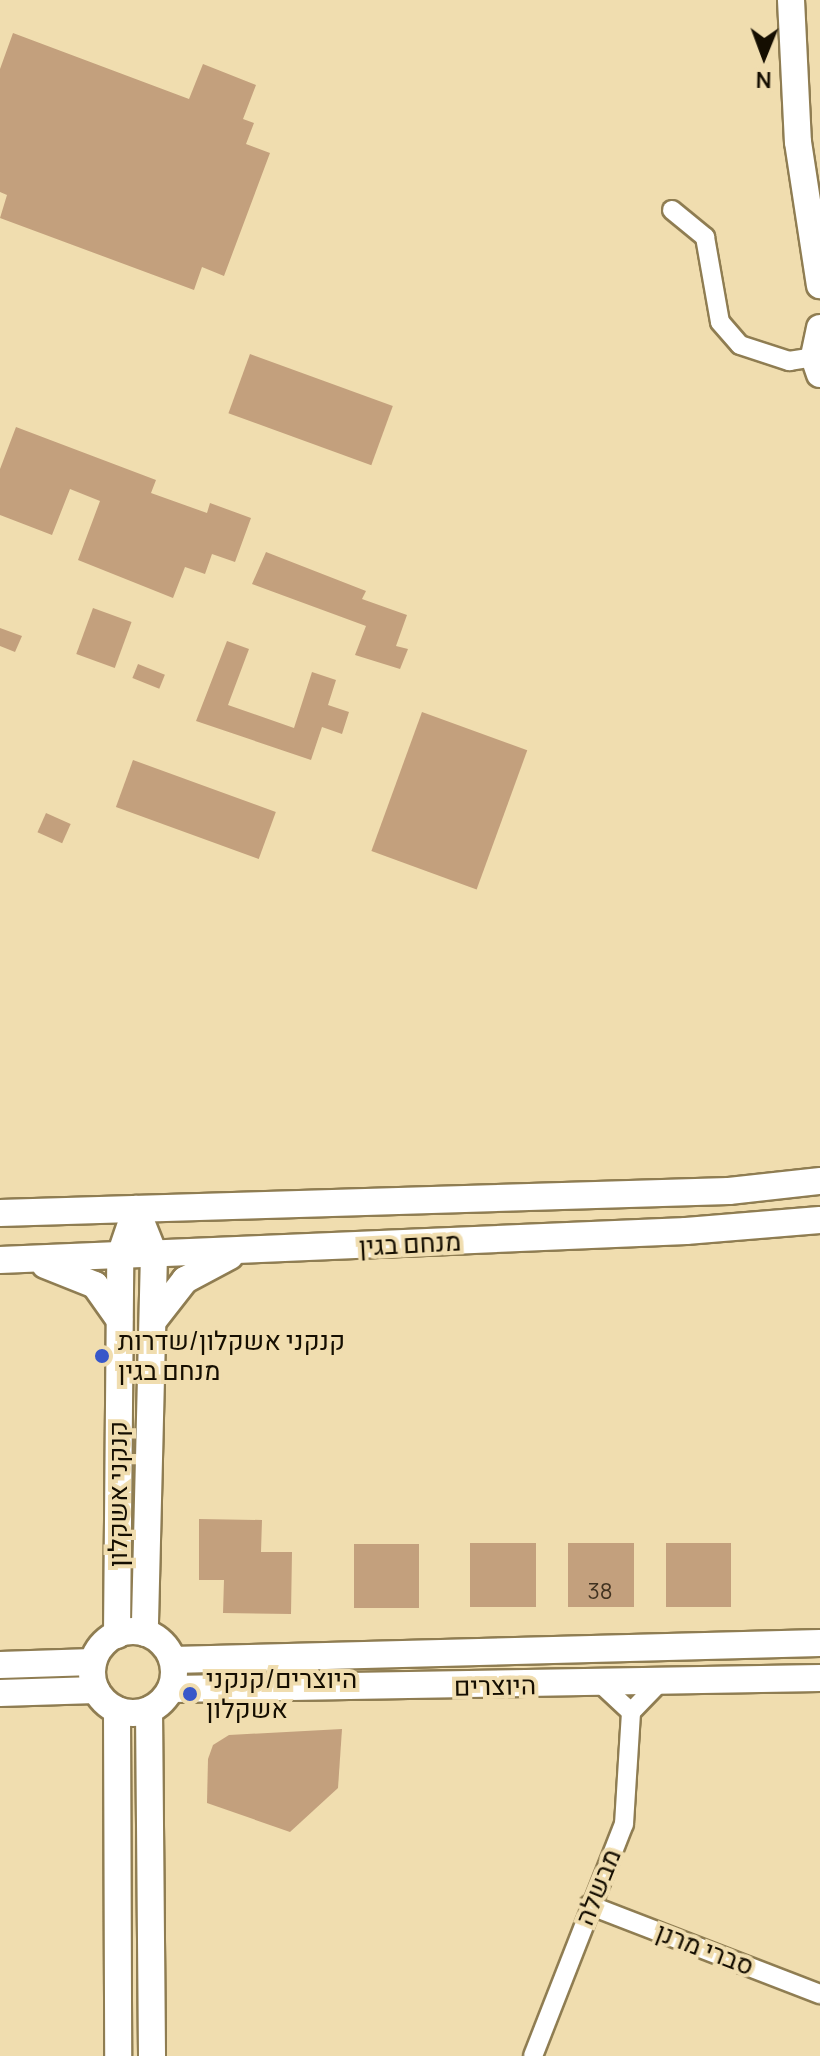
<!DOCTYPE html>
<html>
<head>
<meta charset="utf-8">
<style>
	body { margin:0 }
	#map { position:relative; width:820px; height:2056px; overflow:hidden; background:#f0ddaf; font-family:Manrope,Heebo,sans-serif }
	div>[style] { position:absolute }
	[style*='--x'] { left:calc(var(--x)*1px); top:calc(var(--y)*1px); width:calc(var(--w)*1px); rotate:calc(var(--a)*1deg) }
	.building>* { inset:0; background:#c3a07d; transform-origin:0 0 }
	.roads { filter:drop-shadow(2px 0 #8f7d52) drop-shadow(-2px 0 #8f7d52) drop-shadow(0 2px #8f7d52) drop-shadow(0 -2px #8f7d52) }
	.street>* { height:18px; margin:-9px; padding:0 9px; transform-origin:9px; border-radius:9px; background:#fff }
	.secondary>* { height:26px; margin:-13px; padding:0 13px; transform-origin:13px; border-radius:13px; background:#fff }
	.secondary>.ring { margin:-13px; padding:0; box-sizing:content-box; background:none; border:26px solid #fff; border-radius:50% }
	.dots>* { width:22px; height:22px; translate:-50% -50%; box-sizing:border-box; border:4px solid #f0ddaf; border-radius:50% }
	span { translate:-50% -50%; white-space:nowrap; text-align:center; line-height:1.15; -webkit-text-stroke:8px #f0ddaf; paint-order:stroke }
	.number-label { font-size:22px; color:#403220 }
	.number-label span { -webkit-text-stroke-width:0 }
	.street-label { font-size:26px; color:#150e01 }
	.poi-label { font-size:26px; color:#150e01 }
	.left { translate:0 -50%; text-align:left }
	.north { position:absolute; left:724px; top:16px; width:80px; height:80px; -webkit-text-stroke:6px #f0ddaf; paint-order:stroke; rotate:181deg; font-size:22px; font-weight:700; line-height:32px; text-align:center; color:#150e01 }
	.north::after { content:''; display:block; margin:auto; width:28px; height:36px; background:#150e01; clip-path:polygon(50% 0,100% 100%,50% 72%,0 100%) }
</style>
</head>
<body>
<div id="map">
	<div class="building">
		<div style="clip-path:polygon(13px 33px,189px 99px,203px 64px,256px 85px,243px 119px,254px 123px,246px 144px,270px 153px,224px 276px,202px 267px,194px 290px,0 218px,7px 195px,0 192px,0 69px)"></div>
		<div style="left:250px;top:354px;width:152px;height:63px;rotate:20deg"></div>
		<div style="clip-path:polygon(16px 427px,156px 480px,151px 493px,207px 513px,210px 503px,251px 518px,235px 562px,212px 554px,205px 574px,185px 567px,173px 598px,78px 560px,100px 501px,70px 489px,52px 535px,0 515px,0 469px)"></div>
		<div style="clip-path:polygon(266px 552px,366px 591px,362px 599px,407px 615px,396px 646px,408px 649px,400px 669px,355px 655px,366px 626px,252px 584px)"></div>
		<div style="left:93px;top:608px;width:41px;height:49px;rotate:20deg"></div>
		<div style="clip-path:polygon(0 628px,22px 636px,15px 652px,0 646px)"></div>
		<div style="clip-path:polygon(227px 641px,249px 649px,228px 705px,294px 728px,312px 672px,336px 680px,328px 705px,349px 712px,342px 734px,322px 727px,311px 760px,196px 721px)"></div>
		<div style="left:138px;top:664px;width:29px;height:15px;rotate:22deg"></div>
		<div style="left:422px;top:712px;width:112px;height:148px;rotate:20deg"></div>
		<div style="left:133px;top:760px;width:152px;height:50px;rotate:20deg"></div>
		<div style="left:46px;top:813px;width:27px;height:21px;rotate:24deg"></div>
		<div style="clip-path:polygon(199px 1519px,262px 1520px,261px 1552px,292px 1552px,291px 1614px,223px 1613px,224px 1580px,199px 1580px)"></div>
		<div style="left:470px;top:1543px;width:66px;height:64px"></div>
		<div style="left:568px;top:1543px;width:66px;height:64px"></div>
		<div style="left:666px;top:1543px;width:65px;height:64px"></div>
		<div style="left:354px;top:1544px;width:65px;height:64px"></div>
		<div style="clip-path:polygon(342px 1729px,338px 1788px,290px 1832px,207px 1803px,208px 1759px,213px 1745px,229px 1735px)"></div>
	</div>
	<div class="roads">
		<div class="street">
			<div style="--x:672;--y:210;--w:43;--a:39.3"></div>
			<div style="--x:705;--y:237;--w:86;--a:80"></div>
			<div style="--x:720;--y:322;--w:30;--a:49"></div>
			<div style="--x:740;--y:345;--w:52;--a:18.1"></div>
			<div style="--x:789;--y:361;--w:25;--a:-9"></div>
			<div style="--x:602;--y:1685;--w:40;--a:43"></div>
			<div style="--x:631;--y:1712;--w:40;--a:-46"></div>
			<div style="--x:589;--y:1905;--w:248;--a:21.1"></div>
			<div style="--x:533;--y:2056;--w:249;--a:-68.6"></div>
			<div style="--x:624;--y:1824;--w:112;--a:-86.4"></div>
		</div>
		<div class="secondary">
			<div style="--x:791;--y:0;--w:142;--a:87.2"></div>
			<div style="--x:798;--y:142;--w:145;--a:81.3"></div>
			<div style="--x:820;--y:328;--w:30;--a:102"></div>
			<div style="--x:814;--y:357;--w:18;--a:71"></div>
			<div style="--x:136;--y:1209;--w:48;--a:68.2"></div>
			<div style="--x:154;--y:1254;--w:379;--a:91.4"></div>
			<div style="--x:0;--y:1213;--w:729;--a:-1.73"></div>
			<div style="--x:729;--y:1191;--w:92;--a:-6.3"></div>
			<div style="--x:0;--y:1260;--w:687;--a:-2.42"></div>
			<div style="--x:686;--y:1231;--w:134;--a:-4.7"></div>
			<div style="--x:45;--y:1265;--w:54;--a:21.8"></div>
			<div style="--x:95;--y:1285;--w:42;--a:54.8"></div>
			<div style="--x:153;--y:1321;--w:52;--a:-52"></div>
			<div style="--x:185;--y:1280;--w:51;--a:-28.1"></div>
			<div class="ring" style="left:92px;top:1631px;width:56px;height:56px"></div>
			<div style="--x:117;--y:1635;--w:379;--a:-89.5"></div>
			<div style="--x:120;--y:1256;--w:50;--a:-71.2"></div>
			<div style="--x:173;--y:1660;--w:647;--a:-1.51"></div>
			<div style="--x:0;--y:1665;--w:93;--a:-1.8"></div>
			<div style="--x:171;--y:1689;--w:649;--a:-0.97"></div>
			<div style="--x:0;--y:1693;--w:96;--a:-1.8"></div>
			<div style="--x:117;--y:1710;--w:346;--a:89.8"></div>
			<div style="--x:149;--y:1710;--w:346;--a:89.5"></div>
		</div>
	</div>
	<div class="dots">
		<div style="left:102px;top:1356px;background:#3857c9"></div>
		<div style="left:190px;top:1694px;background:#3857c9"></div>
	</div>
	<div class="number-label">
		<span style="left:600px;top:1592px">38</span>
	</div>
	<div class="street-label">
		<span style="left:410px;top:1244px;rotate:-3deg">מנחם בגין</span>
		<span style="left:118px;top:1494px;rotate:-90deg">קנקני אשקלון</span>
		<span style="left:495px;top:1686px;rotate:-1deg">היוצרים</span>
		<span style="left:598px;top:1887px;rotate:-68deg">מבשלה</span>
		<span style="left:705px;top:1949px;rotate:21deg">סברי מרנן</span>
	</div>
	<div class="poi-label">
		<span class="left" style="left:118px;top:1356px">קנקני אשקלון/שדרות<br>מנחם בגין</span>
		<span class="left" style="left:206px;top:1694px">היוצרים/קנקני<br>אשקלון</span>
	</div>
	<div class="north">N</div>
</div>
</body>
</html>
